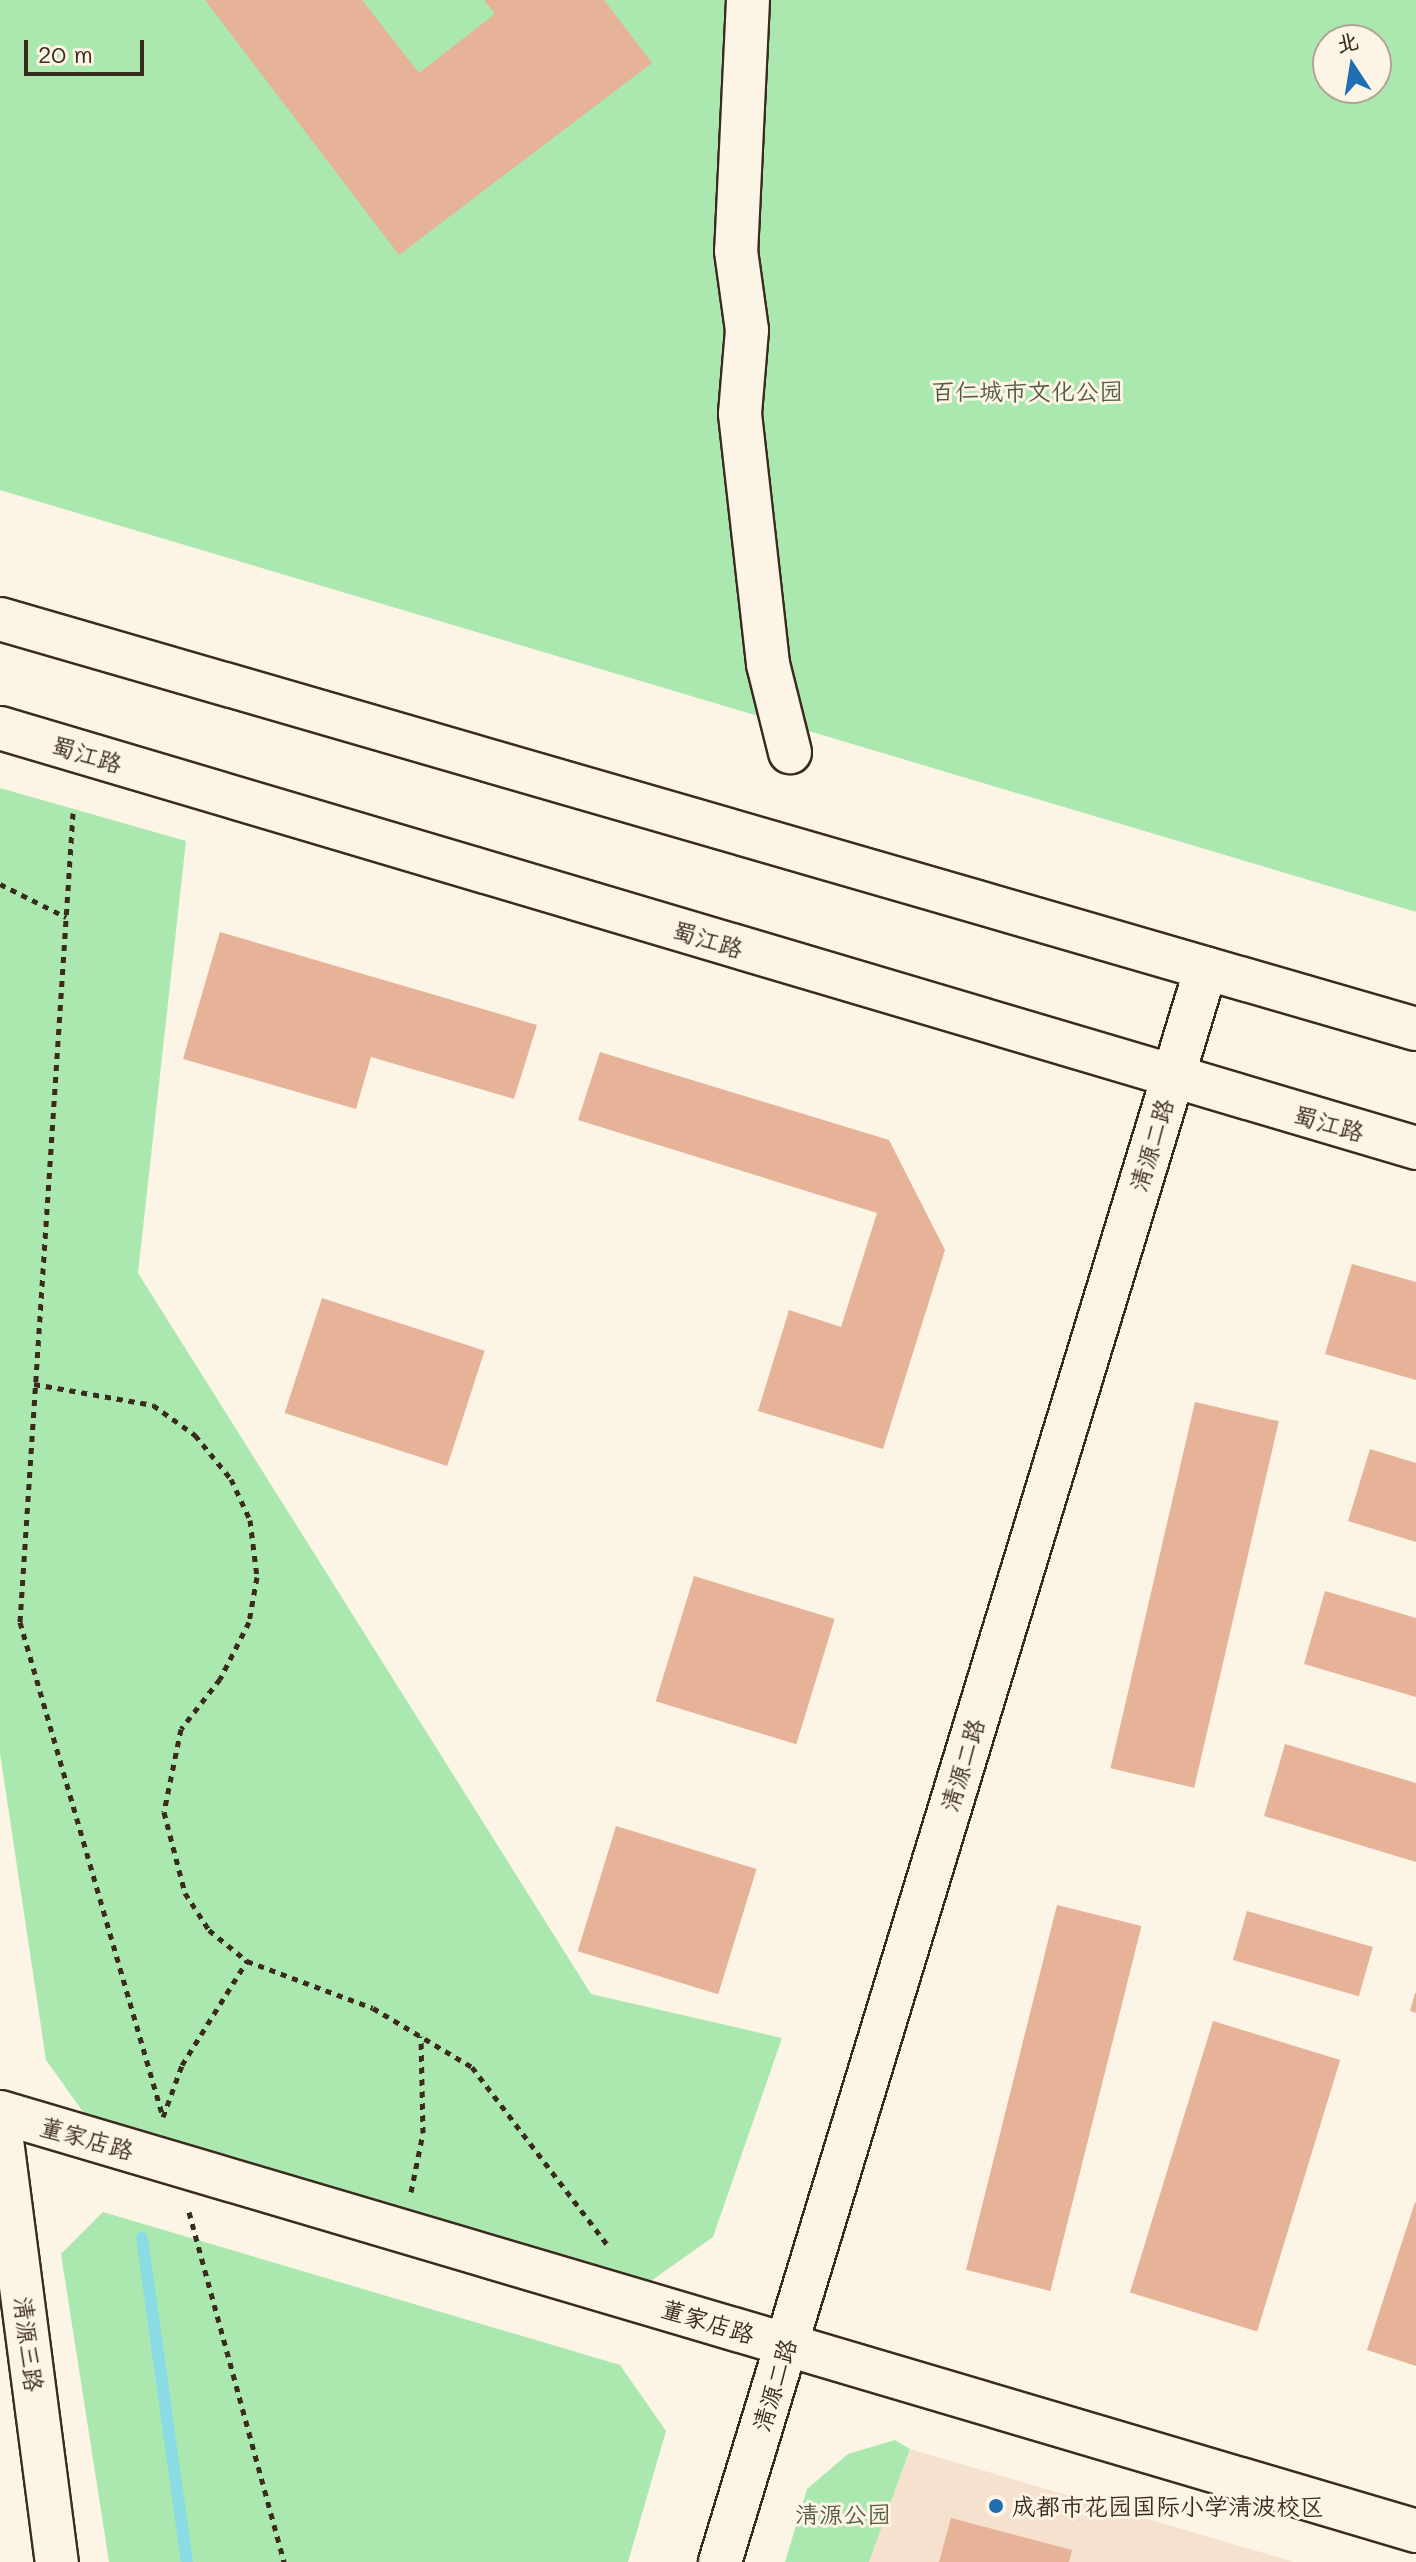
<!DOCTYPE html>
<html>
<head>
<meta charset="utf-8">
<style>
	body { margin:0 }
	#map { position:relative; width:1416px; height:2562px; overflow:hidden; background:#fcf5e5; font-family:Mali,"LXGW WenKai TC",sans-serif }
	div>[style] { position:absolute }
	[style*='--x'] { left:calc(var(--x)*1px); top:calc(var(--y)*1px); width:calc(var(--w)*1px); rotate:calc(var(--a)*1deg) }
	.built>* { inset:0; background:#f5e1ce }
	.green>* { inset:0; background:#abe8af }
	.stream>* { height:12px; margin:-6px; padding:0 6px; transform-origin:6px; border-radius:6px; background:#8adbe3 }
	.building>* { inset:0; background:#e6b398; transform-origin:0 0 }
	.path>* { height:5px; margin-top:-2.5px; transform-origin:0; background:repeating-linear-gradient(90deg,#3b2a1e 0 6px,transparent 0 12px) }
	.roads { filter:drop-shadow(2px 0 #3b2a1e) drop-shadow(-2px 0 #3b2a1e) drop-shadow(0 2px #3b2a1e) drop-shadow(0 -2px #3b2a1e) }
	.minor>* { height:42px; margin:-21px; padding:0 21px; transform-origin:21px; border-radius:21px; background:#fcf5e5 }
	.dots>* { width:22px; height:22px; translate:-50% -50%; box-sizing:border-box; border:4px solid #fcf5e5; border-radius:50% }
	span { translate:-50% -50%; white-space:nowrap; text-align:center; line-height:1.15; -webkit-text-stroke:6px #fcf5e5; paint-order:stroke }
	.park-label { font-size:24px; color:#575a42 }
	.street-label { font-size:24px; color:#3b2a1e }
	.poi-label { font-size:24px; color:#3b2a1e }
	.left { translate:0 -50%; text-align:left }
	.north { position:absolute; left:1312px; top:24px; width:80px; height:80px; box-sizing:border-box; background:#fcf5e5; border:2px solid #afa495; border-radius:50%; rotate:348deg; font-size:22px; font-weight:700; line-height:32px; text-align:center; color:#3b2a1e }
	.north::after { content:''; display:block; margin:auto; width:28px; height:36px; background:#1f6fb2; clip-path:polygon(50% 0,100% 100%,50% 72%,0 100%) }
	.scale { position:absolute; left:24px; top:40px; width:120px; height:36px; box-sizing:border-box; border:4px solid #3b2a1e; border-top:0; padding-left:10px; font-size:24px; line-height:28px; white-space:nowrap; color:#3b2a1e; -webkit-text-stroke:6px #fcf5e5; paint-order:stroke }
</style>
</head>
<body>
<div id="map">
	<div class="built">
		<div style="clip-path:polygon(910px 2449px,1294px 2562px,869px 2562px)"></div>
	</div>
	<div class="green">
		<div style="clip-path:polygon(evenodd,0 0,1416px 0,1416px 912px,0 490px,0 0,1328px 40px,1376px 40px,1376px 88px,1328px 88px,1328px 40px)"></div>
		<div style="clip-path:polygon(0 788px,186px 841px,138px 1273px,591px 1994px,782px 2038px,713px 2237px,644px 2286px,86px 2116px,46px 2060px,0 1753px)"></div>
		<div style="clip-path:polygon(103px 2212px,620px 2365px,666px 2431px,628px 2562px,109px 2562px,61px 2254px)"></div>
		<div style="clip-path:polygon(895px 2440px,910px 2449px,869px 2562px,785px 2562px,807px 2489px,848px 2454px)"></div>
	</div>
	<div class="stream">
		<div style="--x:142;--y:2238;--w:327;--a:82.1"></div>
	</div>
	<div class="building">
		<div style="clip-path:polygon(205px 0,362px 0,419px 73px,495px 14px,484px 0,604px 0,652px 63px,399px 255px)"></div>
		<div style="clip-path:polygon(220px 932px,537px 1025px,514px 1099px,371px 1057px,356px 1109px,183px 1059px)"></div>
		<div style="clip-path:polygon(600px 1052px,889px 1140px,945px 1250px,883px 1449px,758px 1411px,789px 1310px,841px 1327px,877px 1213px,578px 1120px)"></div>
		<div style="clip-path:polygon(1352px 1264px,1416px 1282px,1416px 1380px,1325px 1354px)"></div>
		<div style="left:322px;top:1298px;width:171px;height:121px;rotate:18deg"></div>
		<div style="left:1195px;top:1402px;width:86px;height:376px;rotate:13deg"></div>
		<div style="clip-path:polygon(1370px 1449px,1416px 1463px,1416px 1542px,1348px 1521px)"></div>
		<div style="left:694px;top:1576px;width:147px;height:131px;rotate:17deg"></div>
		<div style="clip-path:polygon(1325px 1591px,1416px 1618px,1416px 1697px,1304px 1664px)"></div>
		<div style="clip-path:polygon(1285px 1744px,1416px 1783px,1416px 1862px,1264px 1816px)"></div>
		<div style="left:616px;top:1826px;width:147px;height:131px;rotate:17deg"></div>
		<div style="left:1057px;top:1905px;width:87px;height:376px;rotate:14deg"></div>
		<div style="left:1247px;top:1911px;width:131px;height:51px;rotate:16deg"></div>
		<div style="clip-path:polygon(1415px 1993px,1416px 1993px,1416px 2013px,1410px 2011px)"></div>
		<div style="left:1213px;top:2021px;width:133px;height:284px;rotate:17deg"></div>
		<div style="clip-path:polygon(1415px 2202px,1416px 2203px,1416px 2366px,1367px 2350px)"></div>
		<div style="clip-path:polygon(951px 2518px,1072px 2550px,1069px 2562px,939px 2562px)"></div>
	</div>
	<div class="path">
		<div style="--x:73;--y:813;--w:811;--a:93.75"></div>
		<div style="--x:20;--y:1622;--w:515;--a:73.89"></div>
		<div style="--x:0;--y:884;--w:74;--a:26.6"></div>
		<div style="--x:34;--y:1384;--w:121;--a:10"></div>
		<div style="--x:153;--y:1405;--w:52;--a:35.5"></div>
		<div style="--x:195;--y:1435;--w:57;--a:50.7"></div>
		<div style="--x:231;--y:1479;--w:45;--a:65.1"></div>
		<div style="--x:250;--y:1520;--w:57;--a:83"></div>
		<div style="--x:257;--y:1577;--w:46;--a:100.1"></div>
		<div style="--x:249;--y:1622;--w:64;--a:117"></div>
		<div style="--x:220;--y:1679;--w:63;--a:128"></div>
		<div style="--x:181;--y:1729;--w:85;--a:101.6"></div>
		<div style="--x:164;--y:1812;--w:84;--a:75.5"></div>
		<div style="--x:185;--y:1893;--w:44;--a:57"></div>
		<div style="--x:209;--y:1930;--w:49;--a:39.2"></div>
		<div style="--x:247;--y:1961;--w:134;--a:20.5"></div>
		<div style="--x:373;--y:2008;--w:115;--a:30.8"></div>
		<div style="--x:472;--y:2067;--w:226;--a:52.7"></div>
		<div style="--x:163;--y:2117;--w:55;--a:-69.9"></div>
		<div style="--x:182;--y:2065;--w:123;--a:-58"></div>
		<div style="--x:411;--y:2192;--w:60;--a:-78.5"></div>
		<div style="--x:423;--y:2133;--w:97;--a:-91.2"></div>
		<div style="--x:189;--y:2212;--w:363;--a:74.8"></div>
	</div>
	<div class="roads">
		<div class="minor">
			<div style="--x:748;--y:0;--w:251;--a:92.7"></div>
			<div style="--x:736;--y:251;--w:80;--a:82.1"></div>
			<div style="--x:747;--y:330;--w:84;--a:94.8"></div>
			<div style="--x:740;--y:414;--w:252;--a:83.6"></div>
			<div style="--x:768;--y:664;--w:91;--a:76"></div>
			<div style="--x:0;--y:619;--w:1474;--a:16.15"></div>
			<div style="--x:0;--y:728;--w:1477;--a:16.52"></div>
			<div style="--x:0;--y:2112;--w:1477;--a:16.48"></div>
			<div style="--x:0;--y:2125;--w:441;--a:82.6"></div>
			<div style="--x:720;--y:2562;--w:1666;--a:-73.04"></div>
		</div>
	</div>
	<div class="dots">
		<div style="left:996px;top:2506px;background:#1f6fb2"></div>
	</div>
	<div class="park-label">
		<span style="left:1027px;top:391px">百仁城市文化公园</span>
		<span style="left:843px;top:2514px">清源公园</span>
	</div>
	<div class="street-label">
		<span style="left:87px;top:754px;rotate:17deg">蜀江路</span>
		<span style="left:708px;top:939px;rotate:17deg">蜀江路</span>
		<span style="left:1329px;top:1123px;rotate:16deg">蜀江路</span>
		<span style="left:1151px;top:1145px;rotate:-73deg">清源二路</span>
		<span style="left:962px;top:1765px;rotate:-73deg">清源二路</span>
		<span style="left:87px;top:2138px;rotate:16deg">董家店路</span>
		<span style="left:708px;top:2321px;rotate:17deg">董家店路</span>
		<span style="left:29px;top:2344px;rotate:83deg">清源三路</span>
		<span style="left:774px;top:2385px;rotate:-73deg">清源二路</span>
	</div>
	<div class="poi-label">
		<span class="left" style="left:1012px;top:2506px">成都市花园国际小学清波校区</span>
	</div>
	<div class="north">北</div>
	<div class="scale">20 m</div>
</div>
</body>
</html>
